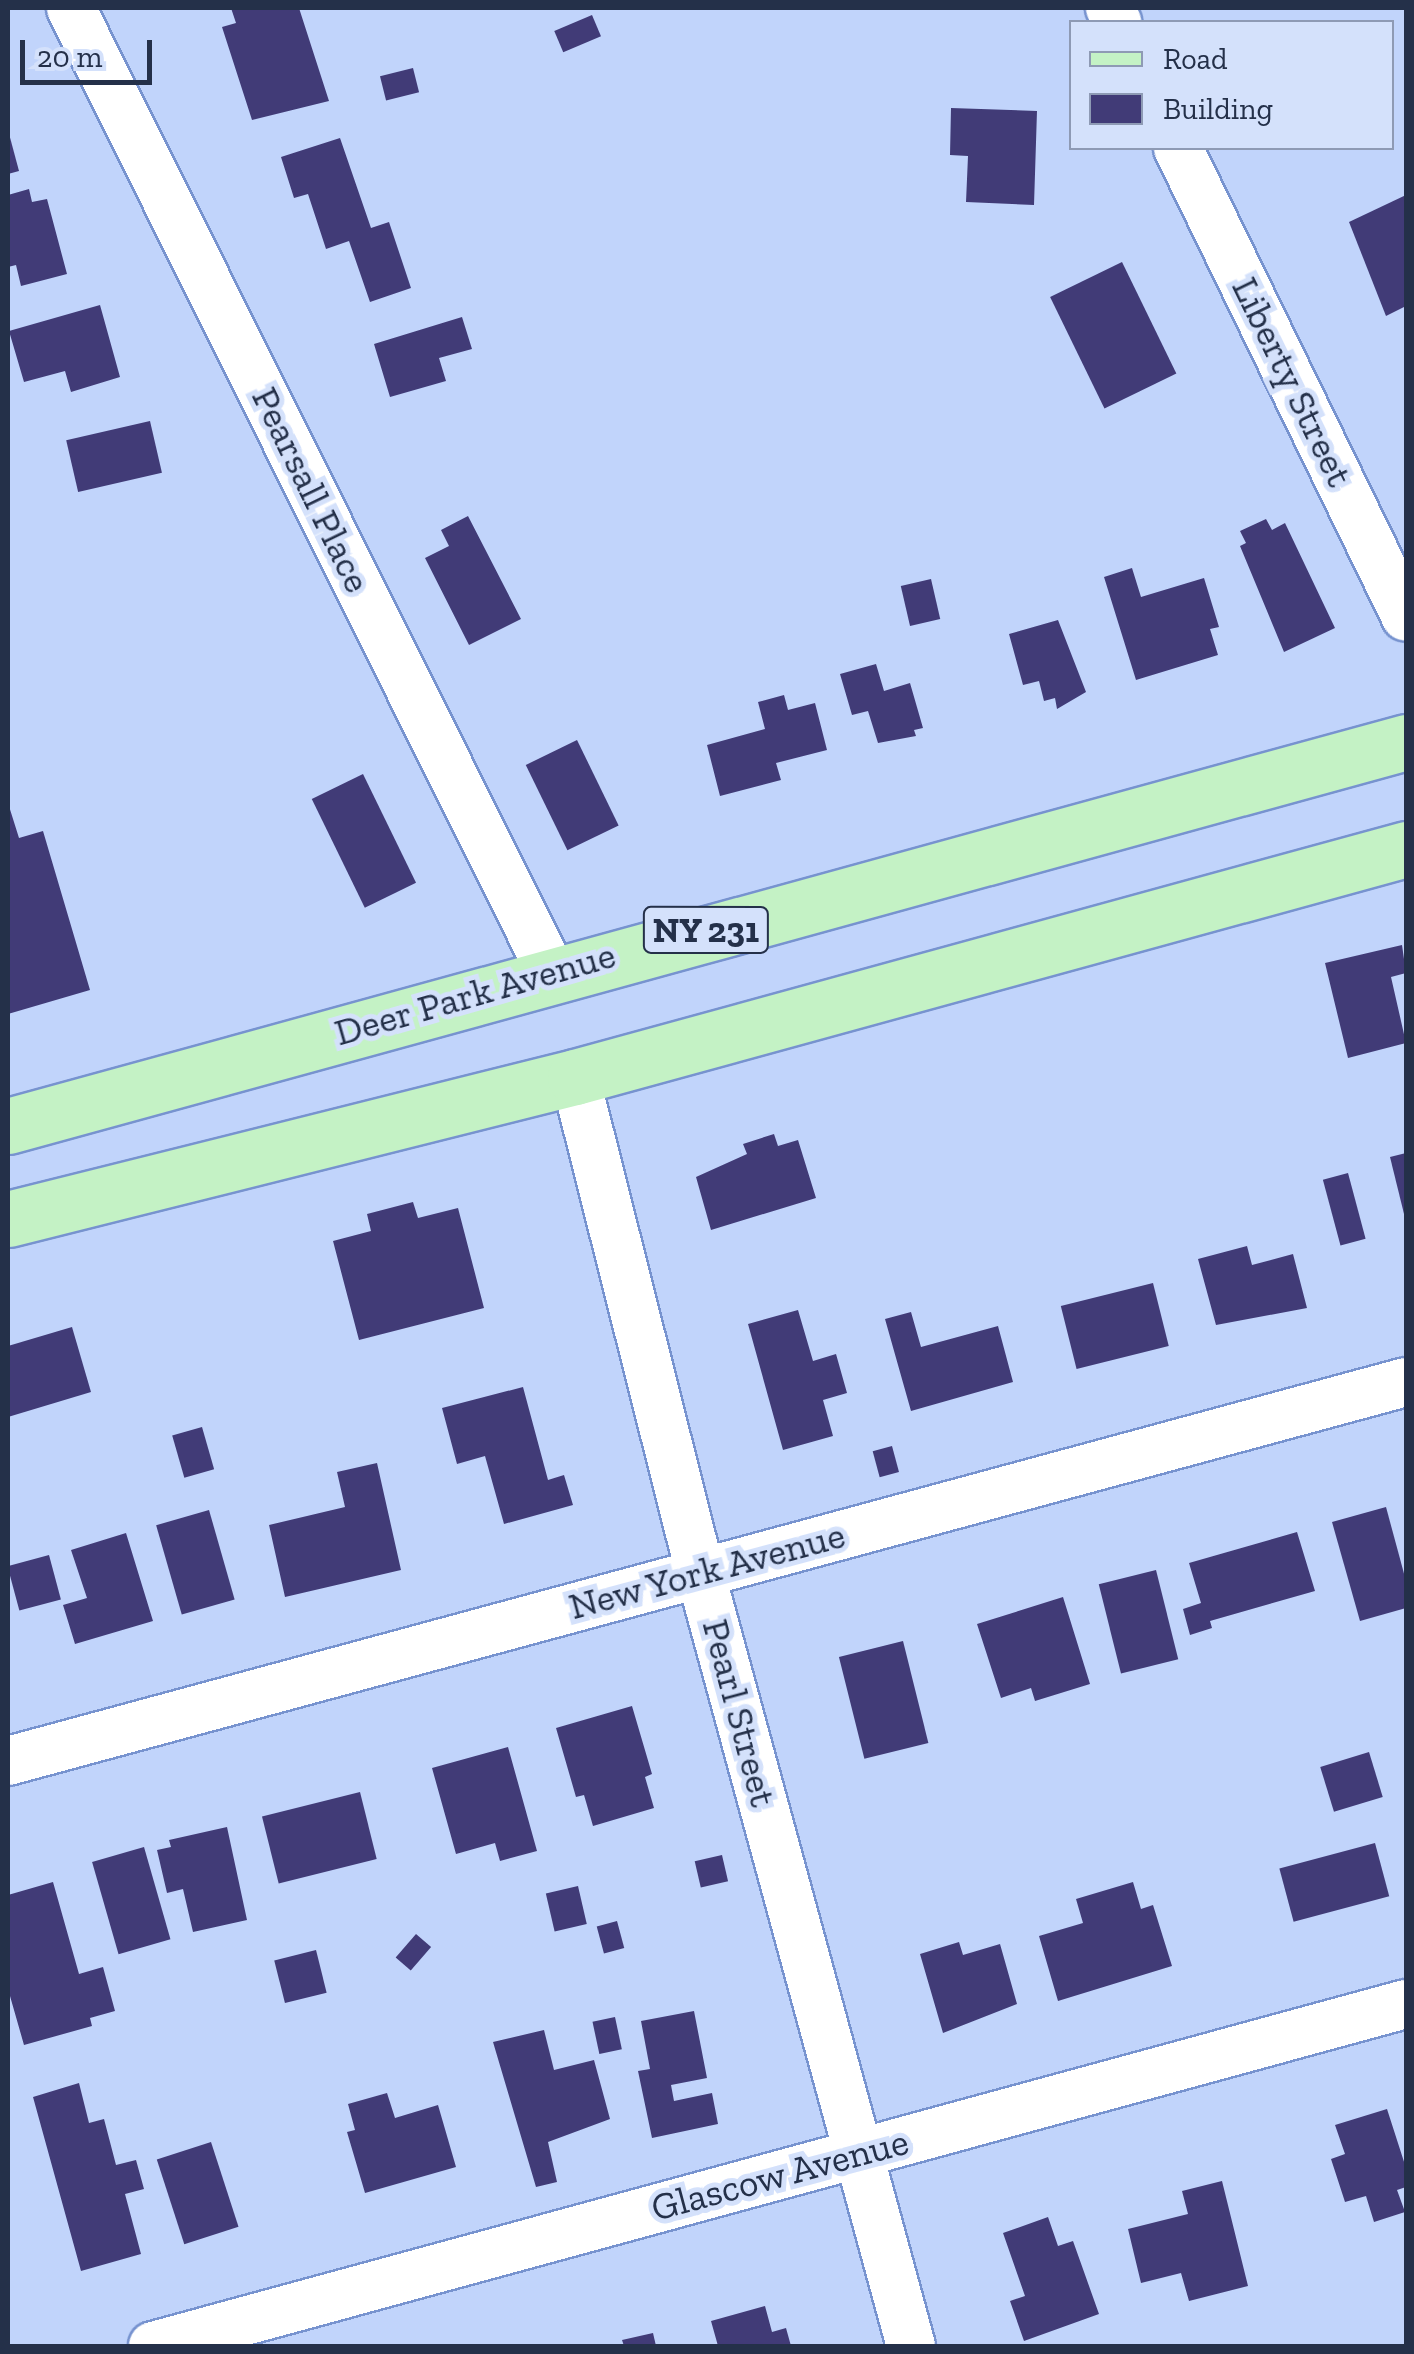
<!DOCTYPE html>
<html>
<head>
<meta charset="utf-8">
<style>
	body { margin:0 }
	#map { position:relative; width:1414px; height:2354px; overflow:hidden; background:#c1d4fb; font-family:"Zilla Slab",serif }
	div>[style] { position:absolute }
	[style*='--x'] { left:calc(var(--x)*1px); top:calc(var(--y)*1px); width:calc(var(--w)*1px); rotate:calc(var(--a)*1deg) }
	.building>* { inset:0; background:#413b77; transform-origin:0 0 }
	.roads { filter:drop-shadow(2px 0 #7793cf) drop-shadow(-2px 0 #7793cf) drop-shadow(0 2px #7793cf) drop-shadow(0 -2px #7793cf) }
	.street>* { height:48px; margin:-24px; padding:0 24px; transform-origin:24px; border-radius:24px; background:#fff }
	.primary>* { height:55px; margin:-27.5px; padding:0 27.5px; transform-origin:27.5px; border-radius:27.5px; background:#c4f2c5 }
	span { translate:-50% -50%; white-space:nowrap; text-align:center; line-height:1.15; -webkit-text-stroke:10px #d4e1fb; paint-order:stroke }
	.shield-label span { padding:2px 8px; background:#d4e1fb; border:2px solid; border-radius:8px; -webkit-text-stroke-width:0 }
	.shield-label { font-size:35px; color:#243049; font-weight:700 }
	.street-label { font-size:38px; color:#243049 }
	.frame { position:absolute; inset:0; border:10px solid #243049; pointer-events:none }
	.legend { position:absolute; left:1069px; top:20px; width:325px; height:130px; box-sizing:border-box; background:#d4e1fb; border:2px solid #8e9ab4; margin:0; padding:12px 18px; list-style:none; font-size:30px; color:#243049 }
	.legend li { display:flex; align-items:center; gap:20px; height:50px }
	.legend b { width:50px; border:2px solid #8e9ab4 }
	.scale { position:absolute; left:20px; top:40px; width:132px; height:45px; box-sizing:border-box; border:5px solid #243049; border-top:0; padding-left:12px; font-size:30px; line-height:35px; white-space:nowrap; color:#243049; -webkit-text-stroke:8px #d4e1fb; paint-order:stroke }
</style>
</head>
<body>
<div id="map">
	<div class="building">
		<div style="clip-path:polygon(231px 8px,299px 8px,329px 101px,252px 120px,222px 27px,236px 23px)"></div>
		<div style="left:592px;top:15px;width:23px;height:41px;rotate:67deg"></div>
		<div style="left:413px;top:68px;width:25px;height:34px;rotate:76deg"></div>
		<div style="clip-path:polygon(951px 108px,1037px 111px,1034px 205px,966px 202px,968px 156px,950px 155px)"></div>
		<div style="clip-path:polygon(8px 130px,19px 171px,8px 174px)"></div>
		<div style="clip-path:polygon(340px 138px,371px 228px,389px 222px,411px 288px,370px 302px,349px 241px,326px 249px,308px 194px,294px 198px,281px 157px)"></div>
		<div style="clip-path:polygon(29px 189px,32px 202px,47px 199px,67px 274px,21px 286px,16px 265px,8px 267px,8px 195px)"></div>
		<div style="clip-path:polygon(1406px 195px,1406px 306px,1386px 316px,1349px 222px)"></div>
		<div style="left:1122px;top:262px;width:124px;height:80px;rotate:64deg"></div>
		<div style="clip-path:polygon(100px 305px,120px 377px,71px 392px,65px 371px,24px 382px,9px 331px)"></div>
		<div style="clip-path:polygon(462px 317px,472px 349px,439px 358px,446px 381px,390px 397px,374px 344px)"></div>
		<div style="left:150px;top:421px;width:53px;height:86px;rotate:77deg"></div>
		<div style="clip-path:polygon(468px 516px,521px 619px,469px 645px,425px 558px,449px 546px,441px 530px)"></div>
		<div style="clip-path:polygon(1266px 519px,1272px 530px,1285px 523px,1335px 628px,1284px 652px,1240px 546px,1246px 543px,1240px 531px)"></div>
		<div style="clip-path:polygon(1132px 568px,1141px 597px,1204px 578px,1219px 627px,1210px 629px,1218px 655px,1136px 680px,1104px 577px)"></div>
		<div style="left:931px;top:579px;width:41px;height:31px;rotate:77deg"></div>
		<div style="clip-path:polygon(1058px 620px,1086px 692px,1057px 709px,1055px 698px,1044px 701px,1039px 681px,1023px 685px,1009px 634px)"></div>
		<div style="clip-path:polygon(876px 664px,884px 691px,910px 683px,923px 728px,914px 730px,916px 736px,878px 743px,868px 711px,852px 715px,840px 674px)"></div>
		<div style="clip-path:polygon(784px 695px,788px 710px,815px 703px,827px 750px,776px 763px,781px 780px,720px 796px,707px 745px,765px 729px,758px 702px)"></div>
		<div style="left:577px;top:740px;width:95px;height:57px;rotate:64deg"></div>
		<div style="left:363px;top:774px;width:121px;height:57px;rotate:64deg"></div>
		<div style="clip-path:polygon(8px 803px,19px 838px,43px 831px,90px 990px,8px 1014px)"></div>
		<div style="clip-path:polygon(1402px 945px,1406px 973px,1391px 977px,1406px 1043px,1348px 1058px,1325px 963px)"></div>
		<div style="clip-path:polygon(774px 1134px,778px 1146px,798px 1140px,816px 1198px,711px 1230px,696px 1177px,747px 1154px,743px 1144px)"></div>
		<div style="clip-path:polygon(1406px 1153px,1406px 1218px,1405px 1218px,1390px 1157px)"></div>
		<div style="left:1348px;top:1173px;width:68px;height:26px;rotate:75deg"></div>
		<div style="clip-path:polygon(413px 1202px,418px 1218px,458px 1208px,484px 1308px,359px 1340px,333px 1241px,371px 1231px,367px 1214px)"></div>
		<div style="clip-path:polygon(1247px 1246px,1252px 1265px,1293px 1254px,1307px 1308px,1216px 1325px,1198px 1259px)"></div>
		<div style="left:1153px;top:1283px;width:65px;height:95px;rotate:76deg"></div>
		<div style="clip-path:polygon(798px 1310px,813px 1361px,836px 1354px,847px 1393px,823px 1400px,833px 1436px,783px 1450px,748px 1324px)"></div>
		<div style="clip-path:polygon(911px 1312px,921px 1347px,998px 1326px,1013px 1382px,911px 1411px,885px 1319px)"></div>
		<div style="clip-path:polygon(72px 1327px,91px 1392px,8px 1417px,8px 1346px)"></div>
		<div style="clip-path:polygon(523px 1387px,548px 1480px,564px 1475px,573px 1505px,504px 1524px,485px 1456px,457px 1464px,442px 1408px)"></div>
		<div style="left:202px;top:1427px;width:44px;height:31px;rotate:74deg"></div>
		<div style="left:892px;top:1446px;width:27px;height:20px;rotate:75deg"></div>
		<div style="clip-path:polygon(377px 1463px,401px 1570px,285px 1597px,269px 1525px,345px 1507px,337px 1472px)"></div>
		<div style="clip-path:polygon(1386px 1507px,1406px 1581px,1406px 1608px,1360px 1621px,1332px 1522px)"></div>
		<div style="left:209px;top:1510px;width:93px;height:55px;rotate:74deg"></div>
		<div style="clip-path:polygon(1297px 1532px,1315px 1591px,1210px 1621px,1212px 1628px,1190px 1635px,1183px 1609px,1201px 1603px,1189px 1563px)"></div>
		<div style="clip-path:polygon(126px 1533px,153px 1621px,75px 1644px,63px 1605px,87px 1598px,71px 1550px)"></div>
		<div style="left:49px;top:1555px;width:46px;height:43px;rotate:75deg"></div>
		<div style="left:1156px;top:1570px;width:92px;height:59px;rotate:76deg"></div>
		<div style="clip-path:polygon(1063px 1597px,1090px 1684px,1035px 1701px,1031px 1688px,1001px 1698px,977px 1624px)"></div>
		<div style="left:903px;top:1641px;width:105px;height:66px;rotate:76deg"></div>
		<div style="clip-path:polygon(632px 1706px,652px 1774px,645px 1777px,654px 1808px,593px 1826px,584px 1795px,576px 1797px,556px 1728px)"></div>
		<div style="clip-path:polygon(508px 1747px,537px 1851px,500px 1861px,495px 1843px,456px 1854px,432px 1768px)"></div>
		<div style="left:1369px;top:1752px;width:47px;height:51px;rotate:73deg"></div>
		<div style="left:360px;top:1792px;width:69px;height:101px;rotate:76deg"></div>
		<div style="clip-path:polygon(227px 1827px,247px 1920px,193px 1932px,183px 1889px,167px 1893px,157px 1850px,171px 1847px,169px 1840px)"></div>
		<div style="left:1375px;top:1843px;width:55px;height:99px;rotate:75deg"></div>
		<div style="left:144px;top:1847px;width:96px;height:54px;rotate:74deg"></div>
		<div style="left:722px;top:1855px;width:27px;height:28px;rotate:77deg"></div>
		<div style="clip-path:polygon(53px 1882px,79px 1974px,103px 1967px,115px 2011px,90px 2018px,92px 2026px,24px 2045px,8px 1989px,8px 1895px)"></div>
		<div style="clip-path:polygon(1133px 1882px,1141px 1909px,1153px 1905px,1172px 1966px,1058px 2001px,1039px 1936px,1083px 1923px,1076px 1899px)"></div>
		<div style="left:578px;top:1886px;width:39px;height:33px;rotate:77deg"></div>
		<div style="left:617px;top:1921px;width:28px;height:21px;rotate:75deg"></div>
		<div style="left:416px;top:1934px;width:20px;height:31px;rotate:41deg"></div>
		<div style="clip-path:polygon(959px 1942px,963px 1955px,1000px 1944px,1017px 2004px,943px 2033px,920px 1954px)"></div>
		<div style="left:316px;top:1950px;width:44px;height:43px;rotate:76deg"></div>
		<div style="clip-path:polygon(694px 2011px,707px 2078px,671px 2085px,674px 2101px,712px 2093px,718px 2124px,652px 2138px,638px 2071px,650px 2069px,641px 2021px)"></div>
		<div style="left:615px;top:2017px;width:33px;height:23px;rotate:78deg"></div>
		<div style="clip-path:polygon(544px 2030px,554px 2070px,594px 2060px,610px 2119px,548px 2142px,557px 2182px,536px 2187px,493px 2042px)"></div>
		<div style="clip-path:polygon(79px 2083px,89px 2123px,104px 2119px,116px 2165px,136px 2160px,144px 2189px,125px 2194px,141px 2254px,81px 2271px,33px 2097px)"></div>
		<div style="clip-path:polygon(387px 2093px,395px 2118px,438px 2105px,456px 2167px,365px 2193px,347px 2132px,355px 2130px,348px 2104px)"></div>
		<div style="clip-path:polygon(1387px 2109px,1406px 2168px,1406px 2187px,1397px 2190px,1405px 2212px,1374px 2222px,1366px 2196px,1345px 2202px,1331px 2159px,1345px 2154px,1335px 2125px)"></div>
		<div style="left:211px;top:2142px;width:89px;height:57px;rotate:72deg"></div>
		<div style="clip-path:polygon(1222px 2181px,1248px 2286px,1189px 2301px,1181px 2273px,1141px 2283px,1128px 2229px,1188px 2214px,1182px 2191px)"></div>
		<div style="clip-path:polygon(1048px 2217px,1058px 2246px,1073px 2241px,1099px 2314px,1024px 2341px,1010px 2301px,1025px 2296px,1003px 2233px)"></div>
		<div style="clip-path:polygon(765px 2306px,772px 2332px,786px 2328px,791px 2346px,718px 2346px,711px 2321px)"></div>
		<div style="clip-path:polygon(653px 2333px,656px 2346px,624px 2346px,622px 2340px)"></div>
	</div>
	<div class="roads">
		<div class="street">
			<div style="--x:71;--y:8;--w:1077;--a:63.53"></div>
			<div style="--x:1110;--y:8;--w:16;--a:63"></div>
			<div style="--x:1178;--y:148;--w:521;--a:64.07"></div>
			<div style="--x:575;--y:1077;--w:511;--a:75.83"></div>
			<div style="--x:700;--y:1572;--w:802;--a:74.75"></div>
			<div style="--x:8;--y:1761;--w:1448;--a:-15.17"></div>
			<div style="--x:153;--y:2346;--w:1299;--a:-15.27"></div>
		</div>
		<div class="primary">
			<div style="--x:8;--y:1126;--w:1450;--a:-15.36"></div>
			<div style="--x:8;--y:1219;--w:585;--a:-14.06"></div>
			<div style="--x:575;--y:1077;--w:862;--a:-15.34"></div>
		</div>
	</div>
	<div class="shield-label">
		<span style="left:706px;top:930px">NY 231</span>
	</div>
	<div class="street-label">
		<span style="left:1292px;top:382px;rotate:64deg">Liberty Street</span>
		<span style="left:311px;top:490px;rotate:64deg">Pearsall Place</span>
		<span style="left:475px;top:994px;rotate:-16deg">Deer Park Avenue</span>
		<span style="left:707px;top:1571px;rotate:-15deg">New York Avenue</span>
		<span style="left:739px;top:1713px;rotate:75deg">Pearl Street</span>
		<span style="left:780px;top:2175px;rotate:-15deg">Glascow Avenue</span>
	</div>
	<div class="frame"></div>
	<ul class="legend">
	<li><b style="height:12px;background:#c4f2c5"></b>Road</li>
	<li><b style="height:28px;background:#413b77"></b>Building</li>
	</ul>
	<div class="scale">20 m</div>
</div>
</body>
</html>
